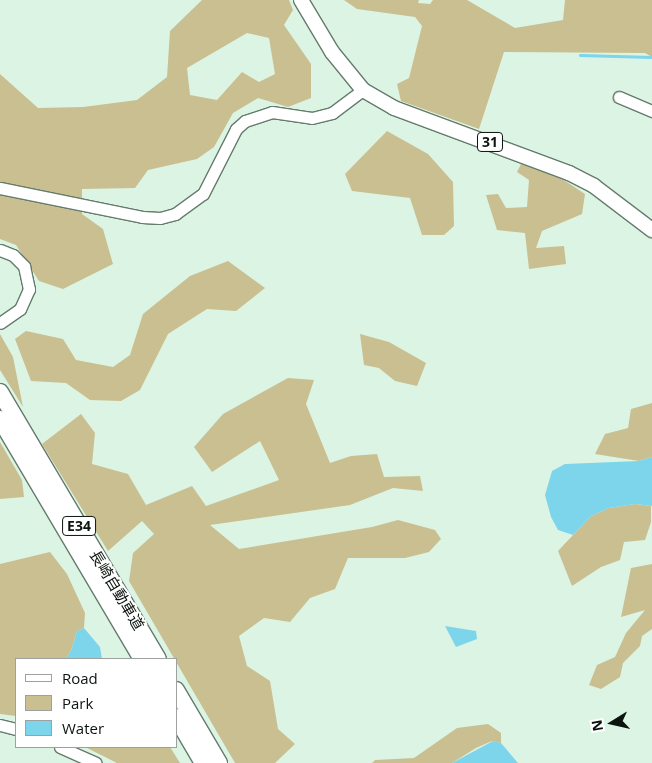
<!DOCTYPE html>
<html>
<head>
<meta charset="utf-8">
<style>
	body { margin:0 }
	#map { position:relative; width:652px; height:763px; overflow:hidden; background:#dcf4e4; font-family:"Open Sans","Noto Sans JP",sans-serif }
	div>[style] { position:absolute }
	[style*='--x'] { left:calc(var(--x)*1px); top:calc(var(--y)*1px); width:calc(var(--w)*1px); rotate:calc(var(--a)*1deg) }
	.green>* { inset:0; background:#c9bf90 }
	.water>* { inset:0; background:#7dd5ec }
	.stream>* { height:2.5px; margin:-1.25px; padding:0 1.25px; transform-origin:1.25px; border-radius:1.25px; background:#7dd5ec }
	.roads { filter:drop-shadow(1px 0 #657b6d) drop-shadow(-1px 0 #657b6d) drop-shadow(0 1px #657b6d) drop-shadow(0 -1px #657b6d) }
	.minor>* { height:11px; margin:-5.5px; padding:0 5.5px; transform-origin:5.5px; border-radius:5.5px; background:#fff }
	.major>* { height:14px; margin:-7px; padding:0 7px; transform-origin:7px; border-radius:7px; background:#fff }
	.highway>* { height:16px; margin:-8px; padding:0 8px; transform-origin:8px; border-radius:8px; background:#fff }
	span { translate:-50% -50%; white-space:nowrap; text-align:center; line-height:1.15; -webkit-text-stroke:4px #fff; paint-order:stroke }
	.shield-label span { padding:1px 4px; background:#fff; border:1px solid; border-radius:4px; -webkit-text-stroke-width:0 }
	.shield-label { font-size:14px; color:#0c140f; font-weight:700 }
	.street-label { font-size:15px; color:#0c140f }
	.legend { position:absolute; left:15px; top:658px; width:162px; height:90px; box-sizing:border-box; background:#fff; border:1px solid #9ea19f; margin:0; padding:6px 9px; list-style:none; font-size:15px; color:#0c140f }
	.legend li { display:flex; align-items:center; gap:10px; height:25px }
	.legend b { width:25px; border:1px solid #9ea19f }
	.north { position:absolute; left:587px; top:698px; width:50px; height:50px; -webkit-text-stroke:4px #fff; paint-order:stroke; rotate:260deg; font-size:14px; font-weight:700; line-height:20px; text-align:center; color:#0c140f }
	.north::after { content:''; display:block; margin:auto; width:18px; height:22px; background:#0c140f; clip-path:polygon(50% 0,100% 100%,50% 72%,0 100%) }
</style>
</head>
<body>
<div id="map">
	<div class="green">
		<div style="clip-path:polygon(evenodd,202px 0,289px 0,293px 10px,284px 25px,311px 64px,311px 98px,288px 107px,258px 98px,233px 113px,214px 147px,197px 159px,148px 170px,135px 188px,82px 189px,82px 214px,103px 229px,113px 264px,63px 289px,39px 281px,16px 245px,0 239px,0 74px,38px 108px,83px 107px,137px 100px,167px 77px,170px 31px,202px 0,247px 33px,269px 38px,275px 74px,259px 82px,242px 72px,217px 100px,190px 95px,187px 68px,247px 33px)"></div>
		<div style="clip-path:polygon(344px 0,419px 0,418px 3px,430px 4px,433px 0,467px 0,515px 28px,563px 20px,565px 0,652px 0,652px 57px,645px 53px,504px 52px,479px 129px,401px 101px,397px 84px,409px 78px,422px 26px,415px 17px,357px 9px)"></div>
		<div style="clip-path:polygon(387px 131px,428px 154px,453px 182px,454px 226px,444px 235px,422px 235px,410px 198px,352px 191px,345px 174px)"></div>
		<div style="clip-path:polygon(522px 162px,556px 175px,585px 194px,582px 214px,542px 231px,536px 248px,564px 246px,566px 264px,529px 269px,525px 233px,497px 230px,486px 195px,498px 194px,506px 208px,527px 207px,529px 180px,517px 172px)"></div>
		<div style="clip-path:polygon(228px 261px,265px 288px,236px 311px,207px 309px,168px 334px,140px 390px,121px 401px,90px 400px,66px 383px,31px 381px,15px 339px,26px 331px,63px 339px,76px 360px,113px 367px,130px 355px,143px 314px,190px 276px)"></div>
		<div style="clip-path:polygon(0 334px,13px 357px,23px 407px,0 370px)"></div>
		<div style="clip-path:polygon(360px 334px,389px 342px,426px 363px,417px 386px,395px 381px,379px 368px,364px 365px)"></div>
		<div style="clip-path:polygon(288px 378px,314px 380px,306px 404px,330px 463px,351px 456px,377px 454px,384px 477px,420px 476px,423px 491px,393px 488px,350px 505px,210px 525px,239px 549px,372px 527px,398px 520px,435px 530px,441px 539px,429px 552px,405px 558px,348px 558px,335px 589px,310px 598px,290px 622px,264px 618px,239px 636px,247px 666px,270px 681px,278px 729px,295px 744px,275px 763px,235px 763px,129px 581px,133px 553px,154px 534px,142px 521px,108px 551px,42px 444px,81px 414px,95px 433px,92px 464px,128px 474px,146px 505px,192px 486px,206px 506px,279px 480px,260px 441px,212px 472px,194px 447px,223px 414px)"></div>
		<div style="clip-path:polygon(652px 403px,652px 457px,639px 461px,595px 454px,605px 434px,628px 428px,631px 409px)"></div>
		<div style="clip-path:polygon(0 442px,22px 480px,24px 497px,0 499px)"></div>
		<div style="clip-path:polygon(635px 504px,651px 506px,651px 522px,645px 540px,624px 542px,620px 560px,601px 567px,572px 586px,558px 551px,591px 516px,609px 508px)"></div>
		<div style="clip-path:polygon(50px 552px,67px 574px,85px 613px,84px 628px,77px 631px,71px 651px,65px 659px,16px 659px,16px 716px,0 714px,0 564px)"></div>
		<div style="clip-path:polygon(652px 564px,652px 629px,642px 636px,640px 646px,623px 663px,620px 677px,601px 689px,589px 685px,597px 665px,615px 657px,626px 633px,645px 610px,621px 617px,631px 568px)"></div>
		<div style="clip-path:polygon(488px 724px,501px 733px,501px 743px,492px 741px,476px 748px,452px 763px,372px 763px,375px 760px,414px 758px,457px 728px)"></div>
		<div style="clip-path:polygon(85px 747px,170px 747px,180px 763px,117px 763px)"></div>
	</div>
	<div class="water">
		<div style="clip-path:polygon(652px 457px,652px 506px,635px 504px,609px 508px,591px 516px,573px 535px,558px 530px,551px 517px,545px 495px,552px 471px,565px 464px,639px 461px)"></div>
		<div style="clip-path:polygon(445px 626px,476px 631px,477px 639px,456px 647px)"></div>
		<div style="clip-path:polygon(84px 628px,100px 647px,102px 659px,65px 659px,71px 651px,77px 631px)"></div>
		<div style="clip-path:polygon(493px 741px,501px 743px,518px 763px,452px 763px)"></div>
	</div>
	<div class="stream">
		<div style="--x:580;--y:55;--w:72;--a:1.6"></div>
	</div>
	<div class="roads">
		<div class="minor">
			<div style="--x:619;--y:97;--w:36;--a:23"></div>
			<div style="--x:0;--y:188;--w:145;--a:11.5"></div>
			<div style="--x:142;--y:217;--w:18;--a:3"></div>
			<div style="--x:160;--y:218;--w:16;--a:-15"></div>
			<div style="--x:175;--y:214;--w:34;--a:-36"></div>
			<div style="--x:203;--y:194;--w:73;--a:-63.1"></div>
			<div style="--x:236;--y:129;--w:12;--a:-42"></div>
			<div style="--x:245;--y:121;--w:28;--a:-18"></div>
			<div style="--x:272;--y:112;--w:40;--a:8.5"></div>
			<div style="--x:312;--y:118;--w:21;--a:-14"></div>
			<div style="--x:332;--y:113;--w:39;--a:-37"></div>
			<div style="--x:0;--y:250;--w:14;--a:21"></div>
			<div style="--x:13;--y:255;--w:16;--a:45"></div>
			<div style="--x:24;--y:266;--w:24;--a:78"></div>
			<div style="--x:29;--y:289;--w:22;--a:114"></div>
			<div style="--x:20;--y:309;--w:24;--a:145"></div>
			<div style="--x:0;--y:725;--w:16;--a:14"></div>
			<div style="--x:60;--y:747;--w:39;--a:24"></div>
		</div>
		<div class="major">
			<div style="--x:301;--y:0;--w:61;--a:59.2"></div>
			<div style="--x:332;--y:52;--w:49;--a:50.8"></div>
			<div style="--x:363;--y:90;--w:36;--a:30"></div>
			<div style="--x:394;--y:108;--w:187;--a:20.4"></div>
			<div style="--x:569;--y:173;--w:28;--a:27"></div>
			<div style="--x:594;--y:186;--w:73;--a:37.2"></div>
		</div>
		<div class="highway">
			<div style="--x:0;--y:392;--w:310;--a:59.4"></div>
			<div style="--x:0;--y:419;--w:279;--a:59.4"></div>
			<div style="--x:176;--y:690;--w:85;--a:59.5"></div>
			<div style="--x:176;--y:717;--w:53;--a:59.6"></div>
		</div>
	</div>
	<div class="shield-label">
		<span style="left:490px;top:142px">31</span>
		<span style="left:79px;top:526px">E34</span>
	</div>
	<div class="street-label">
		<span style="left:117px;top:590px;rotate:59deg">長崎自動車道</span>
	</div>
	<ul class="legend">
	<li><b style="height:6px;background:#fff"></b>Road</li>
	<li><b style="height:14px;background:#c9bf90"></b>Park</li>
	<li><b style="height:14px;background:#7dd5ec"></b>Water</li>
	</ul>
	<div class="north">N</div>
</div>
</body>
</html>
